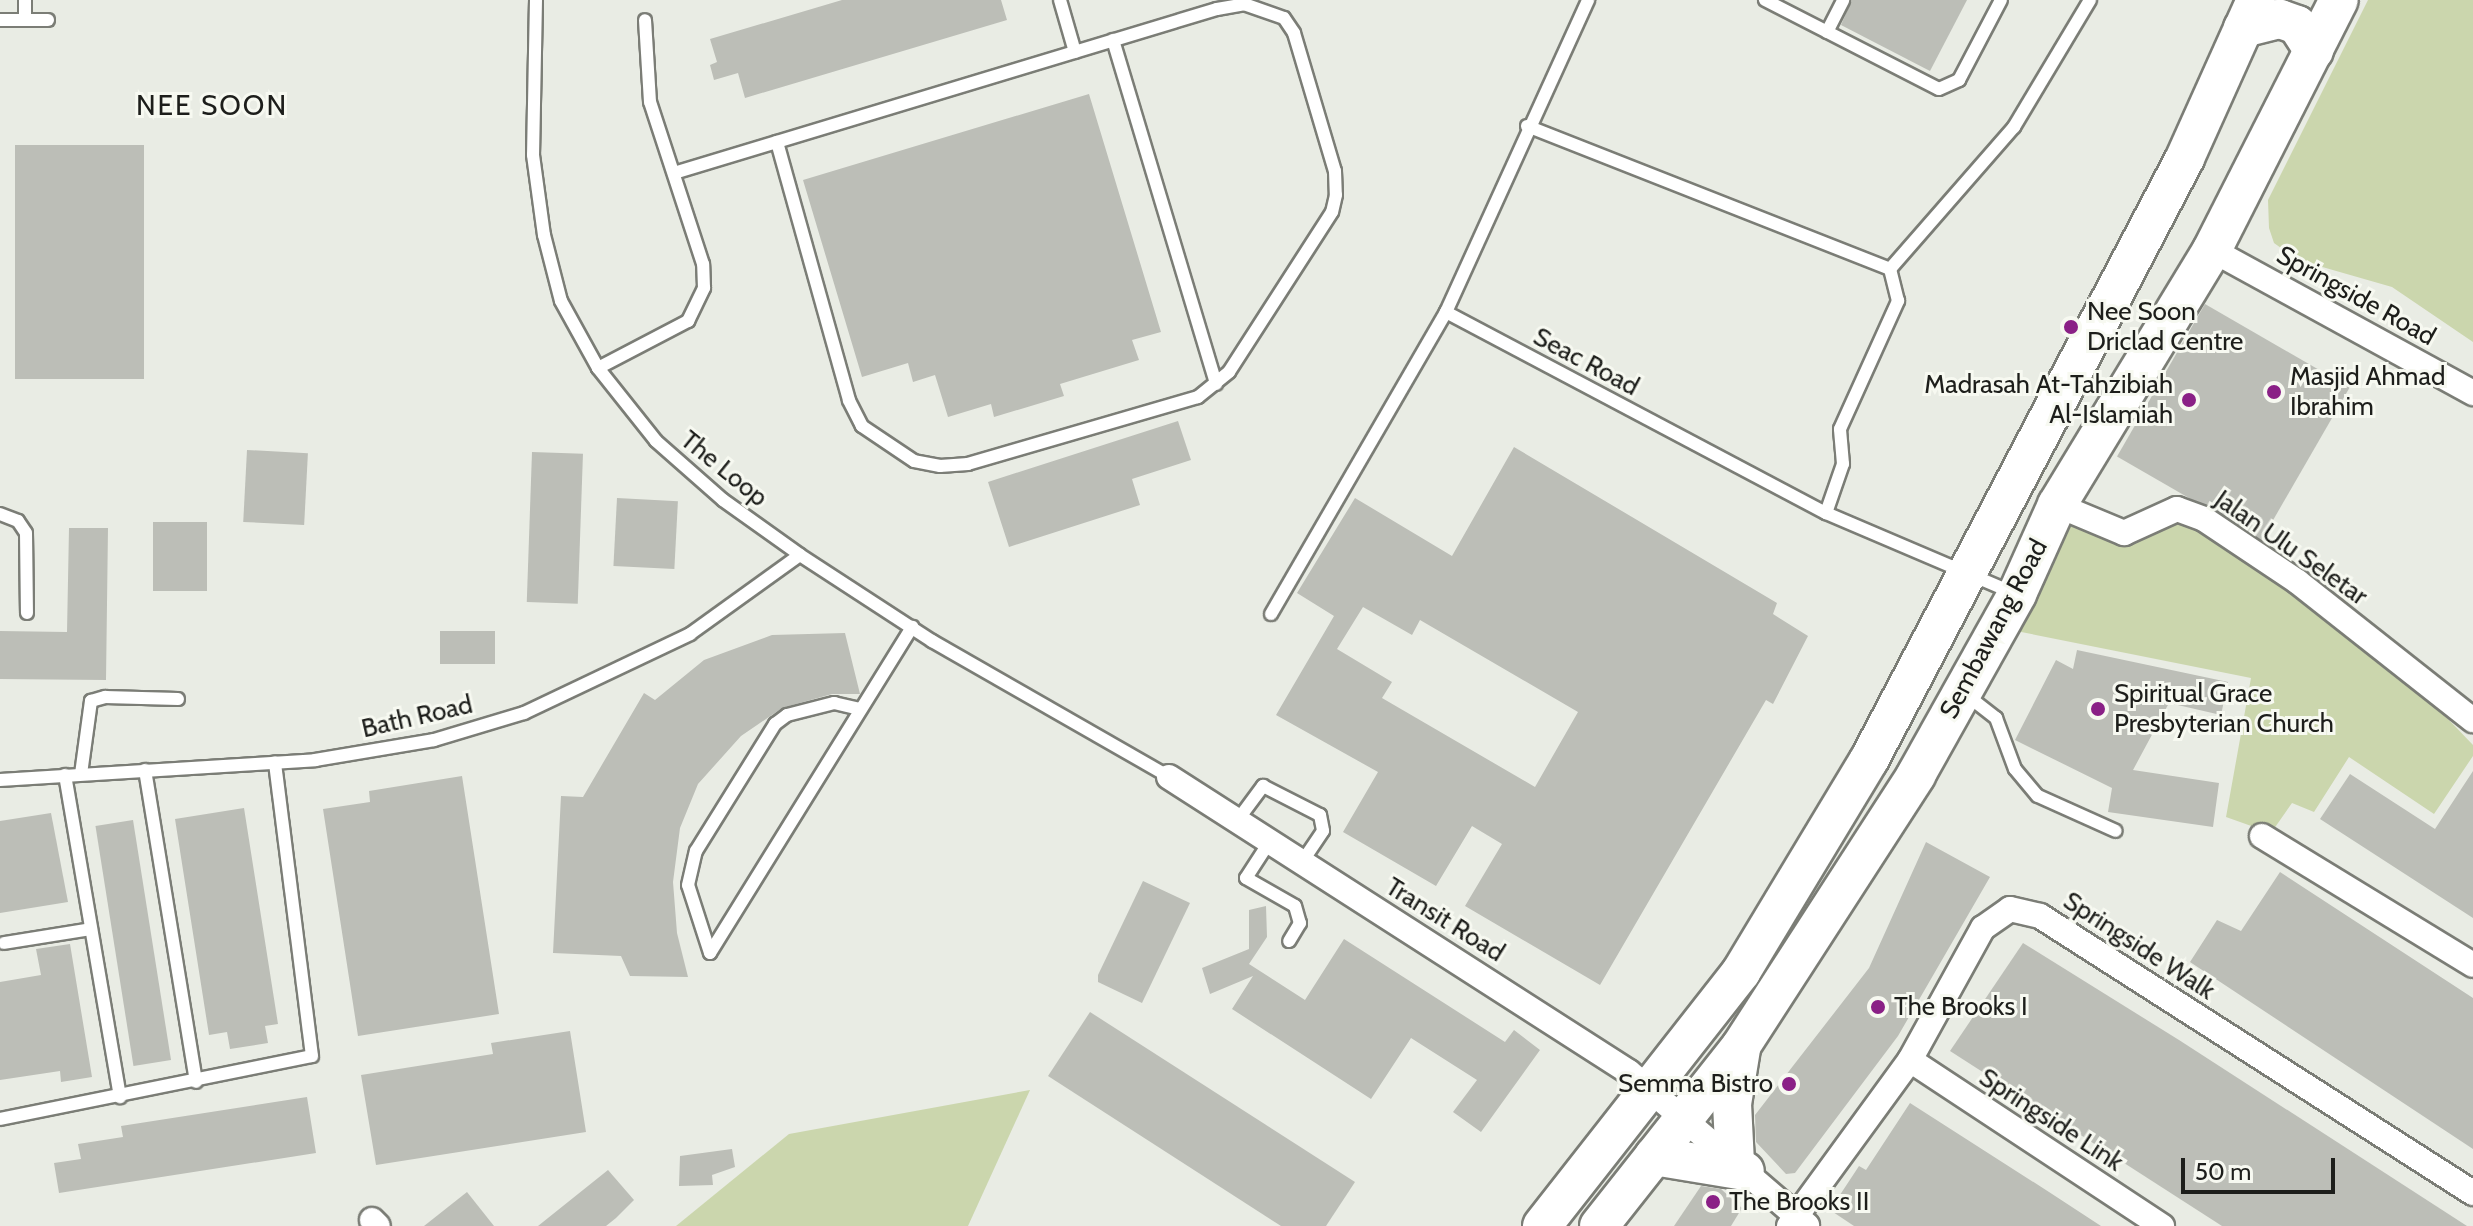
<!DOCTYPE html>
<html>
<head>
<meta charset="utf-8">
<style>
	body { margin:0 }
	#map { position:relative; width:2473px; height:1226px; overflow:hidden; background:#e9ece4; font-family:Cabin,sans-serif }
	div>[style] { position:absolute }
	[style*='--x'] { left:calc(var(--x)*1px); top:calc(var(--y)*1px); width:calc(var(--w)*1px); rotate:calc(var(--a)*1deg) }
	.green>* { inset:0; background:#cbd6ad }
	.building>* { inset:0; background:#bcbeb7; transform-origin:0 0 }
	.roads { filter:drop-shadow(2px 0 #7b7d76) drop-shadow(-2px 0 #7b7d76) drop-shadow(0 2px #7b7d76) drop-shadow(0 -2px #7b7d76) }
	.lane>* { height:12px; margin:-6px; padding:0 6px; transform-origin:6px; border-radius:6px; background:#fff }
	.street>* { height:24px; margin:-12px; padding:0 12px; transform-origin:12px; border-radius:12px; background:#fff }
	.primary>* { height:38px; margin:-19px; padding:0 19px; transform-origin:19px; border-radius:19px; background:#fff }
	.dots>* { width:22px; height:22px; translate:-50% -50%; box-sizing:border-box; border:4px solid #f7f9f1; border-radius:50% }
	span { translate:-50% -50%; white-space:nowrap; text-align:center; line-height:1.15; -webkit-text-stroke:6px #f7f9f1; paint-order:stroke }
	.street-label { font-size:26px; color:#1d1e1b }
	.poi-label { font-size:26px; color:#1d1e1b }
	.left { translate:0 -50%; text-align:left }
	.right { translate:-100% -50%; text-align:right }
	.neighbourhood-label { font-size:28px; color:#1d1e1b; letter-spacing:2px }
	.scale { position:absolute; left:2181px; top:1158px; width:154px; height:36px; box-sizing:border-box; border:4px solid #1d1e1b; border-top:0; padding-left:10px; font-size:24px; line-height:28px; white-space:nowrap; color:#1d1e1b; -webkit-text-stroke:6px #f7f9f1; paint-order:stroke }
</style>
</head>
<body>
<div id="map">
	<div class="green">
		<div style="clip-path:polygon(2368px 0,2473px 0,2473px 342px,2392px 287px,2298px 260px,2274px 243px,2269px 228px,2268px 200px)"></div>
		<div style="clip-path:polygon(2057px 505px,2128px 541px,2177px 509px,2398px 667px,2473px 745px,2473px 756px,2434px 814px,2349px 757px,2314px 812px,2292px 803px,2271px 833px,2226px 817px,2251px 678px,2006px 629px)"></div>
		<div style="clip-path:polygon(1030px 1090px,968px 1226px,676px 1226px,789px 1134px)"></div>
	</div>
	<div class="building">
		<div style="clip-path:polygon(842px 0,1001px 0,1007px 20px,745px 98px,738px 73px,714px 80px,710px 65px,717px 62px,710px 39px)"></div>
		<div style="clip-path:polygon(1852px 0,1967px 0,1930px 71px,1841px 25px)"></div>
		<div style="clip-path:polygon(1089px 94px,1161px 332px,1132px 340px,1139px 360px,1060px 384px,1064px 396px,994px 417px,991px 404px,948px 417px,935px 375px,913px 382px,908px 363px,862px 377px,803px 180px)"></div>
		<div style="left:15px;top:145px;width:129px;height:234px"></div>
		<div style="left:2205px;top:304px;width:167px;height:176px;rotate:30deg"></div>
		<div style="clip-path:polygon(1178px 421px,1191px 460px,1132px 479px,1140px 505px,1009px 547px,988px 482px)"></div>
		<div style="clip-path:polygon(evenodd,1514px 447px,1777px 603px,1773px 614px,1808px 636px,1773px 704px,1766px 700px,1600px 985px,1465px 906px,1502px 844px,1472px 826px,1436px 886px,1343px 832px,1378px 772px,1276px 715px,1334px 616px,1297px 593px,1355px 498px,1452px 556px,1514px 447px,1363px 607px,1412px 635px,1420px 620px,1578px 712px,1535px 787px,1382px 698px,1392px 682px,1337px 649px,1363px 607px)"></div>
		<div style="left:247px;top:450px;width:61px;height:72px;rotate:3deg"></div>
		<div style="left:532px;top:452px;width:51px;height:150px;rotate:2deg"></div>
		<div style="left:617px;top:498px;width:61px;height:68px;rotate:3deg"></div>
		<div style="left:153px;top:522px;width:54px;height:69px"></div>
		<div style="clip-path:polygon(69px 528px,108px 528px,106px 680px,0 679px,0 631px,67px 632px)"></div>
		<div style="left:440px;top:631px;width:55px;height:33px"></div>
		<div style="clip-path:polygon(845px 633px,860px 694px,832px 694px,782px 708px,741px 736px,698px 784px,680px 828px,673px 882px,677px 933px,688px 977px,630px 976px,621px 956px,553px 953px,561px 796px,583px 797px,644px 693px,655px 700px,704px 660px,772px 635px)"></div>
		<div style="clip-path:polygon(2077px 650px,2228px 682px,2221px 715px,2169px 703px,2133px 770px,2219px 783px,2213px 827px,2108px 812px,2112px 788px,2015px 740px,2056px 660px,2073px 669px)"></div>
		<div style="clip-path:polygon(2473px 771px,2473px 918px,2320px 819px,2350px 774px,2435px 829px)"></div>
		<div style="clip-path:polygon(462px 776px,499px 1014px,358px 1036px,323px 809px,370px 802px,369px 791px)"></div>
		<div style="clip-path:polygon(244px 808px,278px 1024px,265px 1026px,268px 1043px,230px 1049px,227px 1032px,209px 1035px,175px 819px)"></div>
		<div style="clip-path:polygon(51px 813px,68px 902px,0 913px,0 821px)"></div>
		<div style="left:133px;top:820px;width:243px;height:38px;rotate:81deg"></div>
		<div style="clip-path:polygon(1926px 842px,1990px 877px,1898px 1036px,1795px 1173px,1786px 1174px,1756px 1142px,1755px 1115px,1869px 968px)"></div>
		<div style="clip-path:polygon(2280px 872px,2473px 998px,2473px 1149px,2190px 962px,2217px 920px,2241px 931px)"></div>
		<div style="clip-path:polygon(1143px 881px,1190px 903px,1142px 1003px,1098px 982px,1098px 975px)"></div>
		<div style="clip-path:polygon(1266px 906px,1267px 937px,1249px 964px,1305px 1000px,1344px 939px,1505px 1042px,1514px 1030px,1540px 1050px,1481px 1132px,1453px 1112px,1477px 1080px,1411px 1038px,1371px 1099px,1232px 1009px,1253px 976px,1210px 994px,1202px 968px,1249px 949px,1249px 910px)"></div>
		<div style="clip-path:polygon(2023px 943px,2179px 1040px,2467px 1226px,2222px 1226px,1950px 1051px)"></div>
		<div style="clip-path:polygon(70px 944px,92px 1077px,61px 1082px,60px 1071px,0 1080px,0 982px,41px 975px,36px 949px)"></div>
		<div style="clip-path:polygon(1090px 1012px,1355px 1182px,1326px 1226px,1281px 1226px,1048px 1076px)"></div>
		<div style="clip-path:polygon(570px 1031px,586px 1132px,376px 1165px,361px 1075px,493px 1054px,491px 1043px)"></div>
		<div style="clip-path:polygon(307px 1097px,316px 1153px,59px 1193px,54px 1163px,81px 1159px,78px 1144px,123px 1137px,121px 1126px)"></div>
		<div style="clip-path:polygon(1910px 1103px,2049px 1192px,2101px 1226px,1854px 1226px,1830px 1210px,1859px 1166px,1866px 1170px)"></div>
		<div style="clip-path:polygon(732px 1149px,735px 1167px,712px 1175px,713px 1185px,679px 1186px,680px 1156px)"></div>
		<div style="clip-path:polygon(608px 1170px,634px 1200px,616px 1218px,606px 1226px,538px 1226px)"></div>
		<div style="clip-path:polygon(1701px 1186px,1721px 1189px,1742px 1208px,1731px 1226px,1674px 1226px)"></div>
		<div style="clip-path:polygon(467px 1192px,494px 1226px,424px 1226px)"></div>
	</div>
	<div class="roads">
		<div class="lane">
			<div style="--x:25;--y:0;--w:20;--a:90"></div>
			<div style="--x:536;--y:0;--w:155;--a:91.1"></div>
			<div style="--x:533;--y:155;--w:81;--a:82.2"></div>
			<div style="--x:544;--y:235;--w:68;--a:75.6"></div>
			<div style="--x:561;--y:301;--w:77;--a:61.1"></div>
			<div style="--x:598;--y:368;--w:93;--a:51.5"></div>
			<div style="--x:656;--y:441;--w:89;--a:41.4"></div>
			<div style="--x:723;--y:500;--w:95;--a:35.5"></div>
			<div style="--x:800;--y:555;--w:158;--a:33.1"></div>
			<div style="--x:932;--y:641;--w:273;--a:29.8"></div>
			<div style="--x:1060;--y:0;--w:54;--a:73.9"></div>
			<div style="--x:1765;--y:0;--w:195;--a:27.1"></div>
			<div style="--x:1939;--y:89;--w:22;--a:-24"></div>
			<div style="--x:1959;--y:80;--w:90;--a:-62.3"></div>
			<div style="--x:0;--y:20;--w:48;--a:0"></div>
			<div style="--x:1827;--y:32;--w:36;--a:-63"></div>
			<div style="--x:1113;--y:40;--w:359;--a:73.3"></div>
			<div style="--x:1527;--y:126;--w:390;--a:21.5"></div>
			<div style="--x:1890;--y:269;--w:189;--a:-48.9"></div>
			<div style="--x:2014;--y:127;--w:148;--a:-59.1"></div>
			<div style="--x:674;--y:173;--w:567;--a:-16.81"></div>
			<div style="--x:1217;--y:9;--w:27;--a:-10"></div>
			<div style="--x:1244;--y:4;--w:42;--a:19.3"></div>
			<div style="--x:1284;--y:18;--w:18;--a:56"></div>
			<div style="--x:1294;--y:33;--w:144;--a:73.5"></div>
			<div style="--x:1335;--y:171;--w:24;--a:88"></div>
			<div style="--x:1336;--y:195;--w:17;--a:103"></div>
			<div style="--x:1332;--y:212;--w:190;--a:122.8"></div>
			<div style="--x:1229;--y:372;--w:40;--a:141"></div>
			<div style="--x:1198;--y:397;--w:240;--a:163.8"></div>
			<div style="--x:968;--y:464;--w:28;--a:176"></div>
			<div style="--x:940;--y:466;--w:26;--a:-169"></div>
			<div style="--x:914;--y:461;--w:63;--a:-146.1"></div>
			<div style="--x:862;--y:426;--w:29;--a:-117"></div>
			<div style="--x:849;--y:400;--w:268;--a:-105.6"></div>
			<div style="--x:1446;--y:312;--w:430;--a:27.9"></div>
			<div style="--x:1826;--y:513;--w:204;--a:23.1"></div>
			<div style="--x:598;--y:368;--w:102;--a:-27.6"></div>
			<div style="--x:688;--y:321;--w:37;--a:-64"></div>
			<div style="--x:704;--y:288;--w:24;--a:-92"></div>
			<div style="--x:703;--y:264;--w:170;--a:-108.1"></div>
			<div style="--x:650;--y:102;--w:82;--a:-93.5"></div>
			<div style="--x:1826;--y:513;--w:52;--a:-70.9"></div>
			<div style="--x:1843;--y:464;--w:35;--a:-95"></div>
			<div style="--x:1840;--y:429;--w:141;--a:-65.6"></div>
			<div style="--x:1898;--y:301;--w:33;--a:-104"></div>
			<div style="--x:0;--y:514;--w:19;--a:21"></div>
			<div style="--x:18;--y:521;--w:14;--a:56"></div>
			<div style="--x:26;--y:533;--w:80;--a:89.3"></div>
			<div style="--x:1271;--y:614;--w:349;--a:-59.9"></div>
			<div style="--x:1446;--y:312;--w:343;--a:-65.5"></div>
			<div style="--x:1964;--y:693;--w:41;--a:38"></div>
			<div style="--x:1996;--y:718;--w:54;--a:69.6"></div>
			<div style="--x:2015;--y:769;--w:35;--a:50"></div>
			<div style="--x:2038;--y:796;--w:85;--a:24.2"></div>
			<div style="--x:145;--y:770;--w:316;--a:80.7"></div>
			<div style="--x:81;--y:774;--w:74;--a:-82.2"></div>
			<div style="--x:91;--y:701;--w:15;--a:-16"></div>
			<div style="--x:105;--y:697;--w:73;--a:1.6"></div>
			<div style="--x:65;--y:775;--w:327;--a:80.3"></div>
			<div style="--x:0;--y:780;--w:316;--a:-3.6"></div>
			<div style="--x:315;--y:760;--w:121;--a:-9.5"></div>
			<div style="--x:434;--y:740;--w:94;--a:-16.7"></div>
			<div style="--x:524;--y:713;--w:184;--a:-25.4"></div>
			<div style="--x:690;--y:634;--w:135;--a:-35.7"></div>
			<div style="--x:1237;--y:821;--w:44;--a:-53.4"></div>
			<div style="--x:1263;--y:786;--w:64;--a:27"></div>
			<div style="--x:1320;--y:815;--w:16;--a:79"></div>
			<div style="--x:1323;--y:831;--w:37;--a:124"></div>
			<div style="--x:1270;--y:841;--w:44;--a:123"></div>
			<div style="--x:1246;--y:878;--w:56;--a:29.7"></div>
			<div style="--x:1295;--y:906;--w:18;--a:74"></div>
			<div style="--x:1300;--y:923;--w:21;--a:121"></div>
			<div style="--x:4;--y:943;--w:88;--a:-9.1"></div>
			<div style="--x:710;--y:953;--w:384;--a:-58.2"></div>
			<div style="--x:710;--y:953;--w:71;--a:-107.9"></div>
			<div style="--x:688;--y:885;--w:35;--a:-77"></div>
			<div style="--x:696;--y:851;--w:150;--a:-58.1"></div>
			<div style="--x:775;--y:724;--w:15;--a:-37"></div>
			<div style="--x:787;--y:715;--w:49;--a:-14.3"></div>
			<div style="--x:834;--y:703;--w:27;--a:13"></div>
			<div style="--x:0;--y:1119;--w:318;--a:-11.4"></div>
			<div style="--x:312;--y:1056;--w:296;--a:-97.2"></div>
		</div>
		<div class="street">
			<div style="--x:2212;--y:250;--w:298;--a:28.7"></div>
			<div style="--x:2057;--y:505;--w:73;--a:22.7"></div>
			<div style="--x:2124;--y:533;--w:58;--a:-24.4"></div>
			<div style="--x:2177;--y:509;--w:29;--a:20"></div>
			<div style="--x:2204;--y:519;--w:113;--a:33.8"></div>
			<div style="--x:2298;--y:582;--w:223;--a:38.3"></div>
			<div style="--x:1169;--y:777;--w:546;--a:32.67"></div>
			<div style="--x:1629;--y:1072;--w:235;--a:40.7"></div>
			<div style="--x:2262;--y:836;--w:247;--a:31.4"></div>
			<div style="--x:1910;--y:1060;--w:302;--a:33.4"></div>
			<div style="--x:372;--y:1220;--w:8;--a:45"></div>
			<div style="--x:1789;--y:1226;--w:205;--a:-53.9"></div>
			<div style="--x:1910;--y:1060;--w:151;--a:-61.1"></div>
			<div style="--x:1983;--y:928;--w:33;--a:-35"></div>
			<div style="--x:2010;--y:909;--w:31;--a:13"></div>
			<div style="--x:2040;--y:916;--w:514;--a:32.61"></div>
		</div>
		<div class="primary">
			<div style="--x:2243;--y:28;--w:38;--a:-14"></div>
			<div style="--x:2280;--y:19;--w:18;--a:19"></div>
			<div style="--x:2297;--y:25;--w:31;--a:57"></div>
			<div style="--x:1654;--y:1156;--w:92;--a:9.4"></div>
			<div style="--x:1735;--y:1163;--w:59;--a:-92.9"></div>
			<div style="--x:1732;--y:1104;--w:56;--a:-80.7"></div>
			<div style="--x:1542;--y:1226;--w:323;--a:-51.9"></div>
			<div style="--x:1741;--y:972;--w:248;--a:-58.9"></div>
			<div style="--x:1869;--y:760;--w:680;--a:-62.3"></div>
			<div style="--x:2185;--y:158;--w:173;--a:-65.8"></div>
			<div style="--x:1599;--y:1226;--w:229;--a:-51.7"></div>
			<div style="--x:1741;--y:1046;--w:323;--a:-57.1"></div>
			<div style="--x:1916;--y:775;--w:207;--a:-60.8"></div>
			<div style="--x:2017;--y:594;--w:98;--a:-65.8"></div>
			<div style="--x:2057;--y:505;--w:298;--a:-58.7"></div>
			<div style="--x:2212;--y:250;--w:280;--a:-63.1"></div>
		</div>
	</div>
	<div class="dots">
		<div style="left:2071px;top:327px;background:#8a2086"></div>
		<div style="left:2274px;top:392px;background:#8a2086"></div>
		<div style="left:2189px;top:400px;background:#8a2086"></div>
		<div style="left:2098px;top:709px;background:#8a2086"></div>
		<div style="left:1878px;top:1007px;background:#8a2086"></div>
		<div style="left:1789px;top:1084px;background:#8a2086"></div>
		<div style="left:1713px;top:1202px;background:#8a2086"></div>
	</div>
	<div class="street-label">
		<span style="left:2356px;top:296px;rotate:29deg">Springside Road</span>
		<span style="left:1586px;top:362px;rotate:28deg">Seac Road</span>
		<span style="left:724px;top:469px;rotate:39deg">The Loop</span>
		<span style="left:2291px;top:548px;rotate:35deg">Jalan Ulu Seletar</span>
		<span style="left:1994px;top:629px;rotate:-62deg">Sembawang Road</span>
		<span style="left:417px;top:717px;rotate:-13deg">Bath Road</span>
		<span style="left:1445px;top:920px;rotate:32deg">Transit Road</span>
		<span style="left:2139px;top:946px;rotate:33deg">Springside Walk</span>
		<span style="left:2051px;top:1120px;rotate:33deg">Springside Link</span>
	</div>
	<div class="poi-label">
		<span class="left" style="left:2087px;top:327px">Nee Soon<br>Driclad Centre</span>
		<span class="left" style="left:2290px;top:392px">Masjid Ahmad<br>Ibrahim</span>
		<span class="right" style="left:2173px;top:400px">Madrasah At-Tahzibiah<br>Al-Islamiah</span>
		<span class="left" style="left:2114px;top:709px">Spiritual Grace<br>Presbyterian Church</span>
		<span class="left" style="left:1894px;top:1007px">The Brooks I</span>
		<span class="right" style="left:1773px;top:1084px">Semma Bistro</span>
		<span class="left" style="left:1729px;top:1202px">The Brooks II</span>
	</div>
	<div class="neighbourhood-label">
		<span style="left:212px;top:105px">NEE SOON</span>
	</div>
	<div class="scale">50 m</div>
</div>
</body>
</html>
